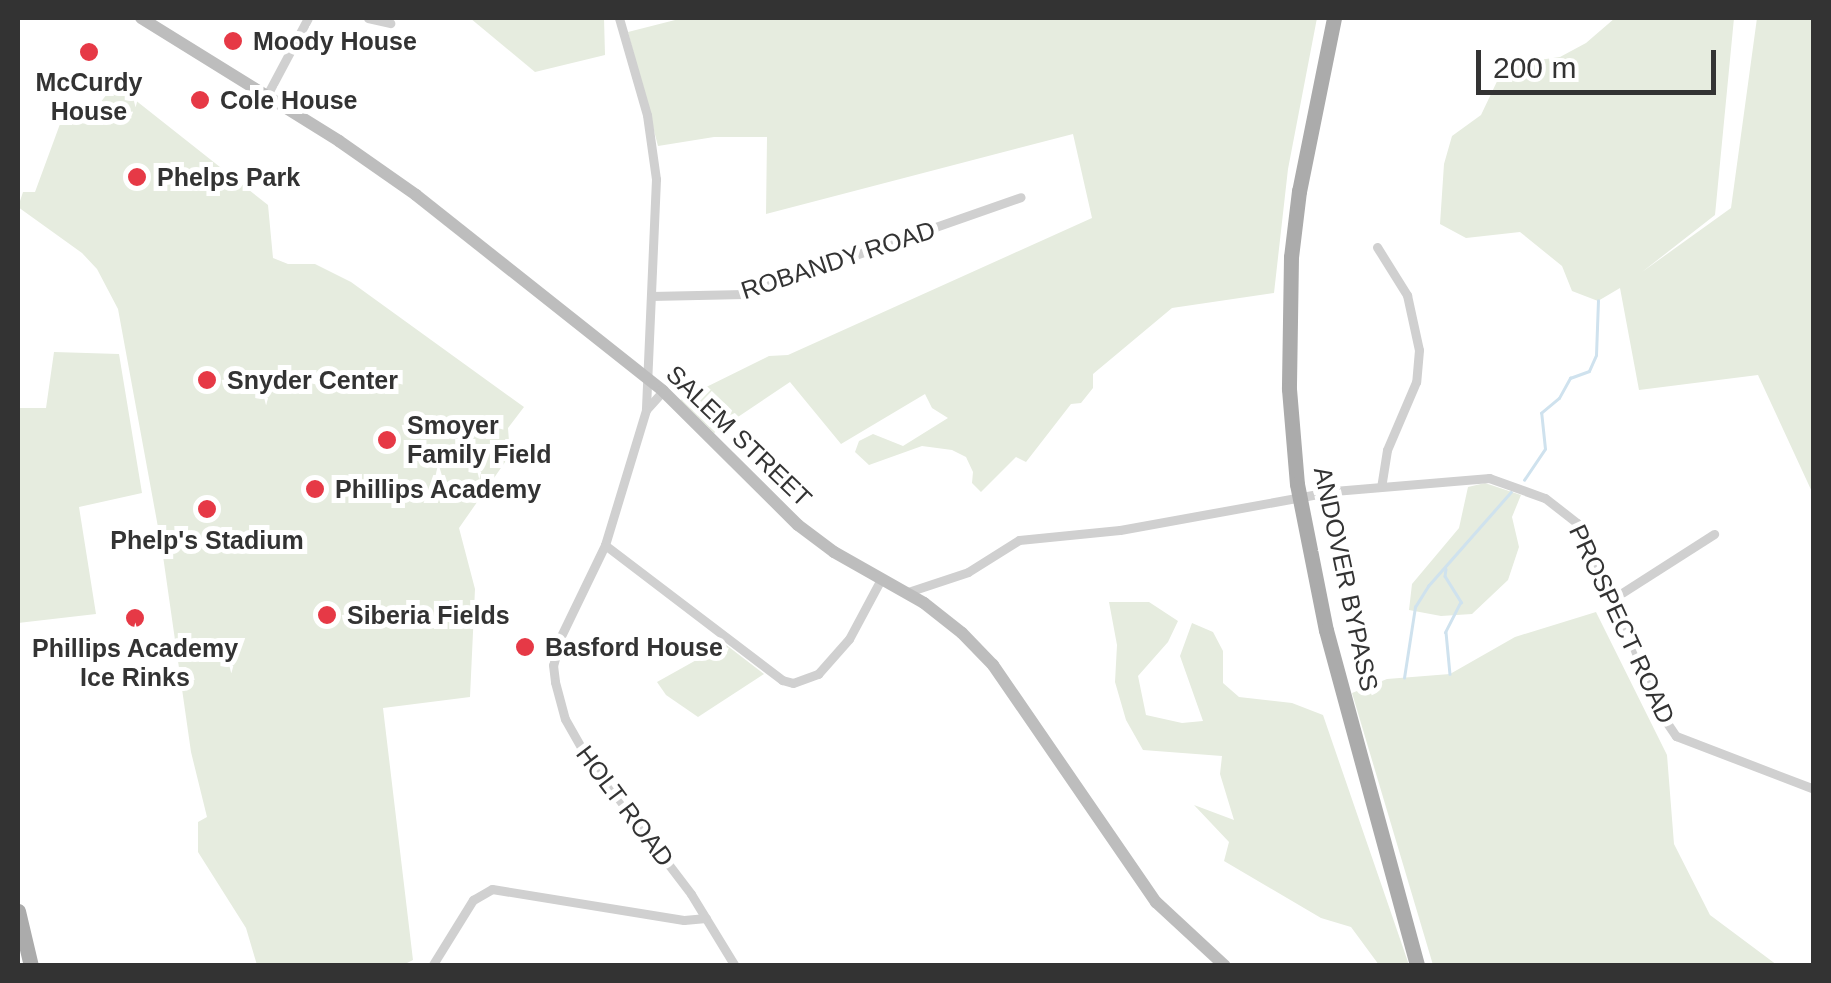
<!DOCTYPE html>
<html>
<head>
<meta charset="utf-8">
<style>
	body { margin:0 }
	#map { position:relative; width:1831px; height:983px; overflow:hidden; background:#fff; font-family:Helvetica,sans-serif }
	div>[style] { position:absolute }
	[style*='--x'] { left:calc(var(--x)*1px); top:calc(var(--y)*1px); width:calc(var(--w)*1px); rotate:calc(var(--a)*1deg) }
	.green>* { inset:0; background:#e6ecdf }
	.stream>* { height:2.5px; margin:-1.25px; padding:0 1.25px; transform-origin:1.25px; border-radius:1.25px; background:#cfe2ee }
	.street>* { height:9px; margin:-4.5px; padding:0 4.5px; transform-origin:4.5px; border-radius:4.5px; background:#d0d0d0 }
	.secondary>* { height:12px; margin:-6px; padding:0 6px; transform-origin:6px; border-radius:6px; background:#bdbdbd }
	.primary>* { height:15px; margin:-7.5px; padding:0 7.5px; transform-origin:7.5px; border-radius:7.5px; background:#ababab }
	.dots>* { width:28px; height:28px; translate:-50% -50%; box-sizing:border-box; border:5px solid #fff; border-radius:50% }
	span { translate:-50% -50%; white-space:nowrap; text-align:center; line-height:1.15; -webkit-text-stroke:10px #fff; paint-order:stroke }
	.poi-label { font-size:25px; color:#333; font-weight:700 }
	.left { translate:0 -50%; text-align:left }
	.street-label { font-size:25px; color:#333 }
	.frame { position:absolute; inset:0; border:20px solid #333; pointer-events:none }
	.scale { position:absolute; left:1476px; top:50px; width:240px; height:45px; box-sizing:border-box; border:5px solid #333; border-top:0; padding-left:12px; font-size:30px; line-height:35px; white-space:nowrap; color:#333; -webkit-text-stroke:8px #fff; paint-order:stroke }
</style>
</head>
<body>
<div id="map">
	<div class="green">
		<div style="clip-path:polygon(470px 18px,604px 18px,605px 55px,535px 72px)"></div>
		<div style="clip-path:polygon(683px 18px,1317px 18px,1288px 169px,1274px 293px,1172px 308px,1093px 374px,1093px 388px,1081px 403px,1071px 404px,1026px 462px,1016px 457px,981px 492px,972px 483px,973px 472px,966px 457px,952px 450px,922px 446px,869px 465px,855px 452px,859px 441px,873px 434px,903px 446px,948px 418px,932px 408px,925px 394px,841px 444px,790px 382px,714px 433px,680px 400px,769px 356px,788px 355px,1092px 218px,1073px 134px,766px 214px,767px 137px,714px 137px,658px 146px,628px 32px)"></div>
		<div style="clip-path:polygon(1615px 18px,1734px 18px,1715px 215px,1642px 272px,1731px 208px,1757px 18px,1813px 18px,1813px 494px,1758px 375px,1639px 390px,1620px 288px,1598px 301px,1572px 291px,1562px 266px,1520px 232px,1466px 238px,1440px 224px,1444px 164px,1452px 136px,1481px 115px,1501px 73px,1525px 62px,1560px 57px,1586px 43px)"></div>
		<div style="clip-path:polygon(120px 88px,268px 205px,273px 258px,288px 264px,315px 264px,351px 282px,524px 407px,508px 428px,510px 455px,459px 528px,475px 589px,470px 697px,383px 708px,413px 960px,403px 965px,257px 965px,246px 928px,198px 852px,198px 822px,207px 817px,191px 752px,162px 549px,118px 309px,97px 269px,82px 253px,18px 207px,23px 192px,35px 192px,67px 105px,84px 124px,110px 90px)"></div>
		<div style="clip-path:polygon(54px 352px,119px 354px,142px 493px,79px 507px,96px 614px,18px 623px,18px 408px,46px 408px)"></div>
		<div style="clip-path:polygon(1485px 483px,1521px 495px,1512px 517px,1519px 547px,1508px 580px,1472px 614px,1441px 616px,1409px 610px,1412px 584px,1459px 528px,1468px 487px)"></div>
		<div style="clip-path:polygon(1109px 602px,1149px 602px,1178px 621px,1168px 642px,1138px 676px,1146px 715px,1182px 723px,1203px 721px,1180px 656px,1192px 623px,1213px 632px,1223px 651px,1223px 683px,1239px 697px,1292px 703px,1323px 715px,1409px 965px,1379px 965px,1351px 927px,1321px 918px,1224px 861px,1229px 842px,1194px 805px,1234px 820px,1220px 774px,1222px 756px,1143px 750px,1126px 720px,1115px 682px,1117px 645px)"></div>
		<div style="clip-path:polygon(1596px 612px,1667px 755px,1674px 844px,1710px 915px,1777px 965px,1433px 965px,1352px 693px,1387px 679px,1450px 674px,1515px 637px)"></div>
		<div style="clip-path:polygon(725px 644px,764px 674px,698px 717px,666px 695px,657px 682px)"></div>
	</div>
	<div class="stream">
		<div style="--x:1524;--y:480;--w:37;--a:-56"></div>
		<div style="--x:1545;--y:449;--w:36;--a:-96"></div>
		<div style="--x:1541;--y:413;--w:23;--a:-40"></div>
		<div style="--x:1559;--y:398;--w:23;--a:-61"></div>
		<div style="--x:1570;--y:378;--w:20;--a:-20"></div>
		<div style="--x:1589;--y:371;--w:17;--a:-66"></div>
		<div style="--x:1596;--y:355;--w:54;--a:-87.9"></div>
		<div style="--x:1446;--y:569;--w:7;--a:98"></div>
		<div style="--x:1445;--y:576;--w:31;--a:58"></div>
		<div style="--x:1461;--y:602;--w:34;--a:117"></div>
		<div style="--x:1446;--y:632;--w:42;--a:84.6"></div>
		<div style="--x:1404;--y:678;--w:72;--a:-81.2"></div>
		<div style="--x:1415;--y:607;--w:25;--a:-58"></div>
		<div style="--x:1428;--y:586;--w:125;--a:-48.6"></div>
	</div>
	<div class="street">
		<div style="--x:368;--y:18;--w:23;--a:13"></div>
		<div style="--x:619;--y:18;--w:101;--a:73.9"></div>
		<div style="--x:647;--y:115;--w:65;--a:82"></div>
		<div style="--x:656;--y:179;--w:231;--a:92.5"></div>
		<div style="--x:266;--y:97;--w:89;--a:-62"></div>
		<div style="--x:1377;--y:247;--w:57;--a:58"></div>
		<div style="--x:1407;--y:295;--w:56;--a:77.7"></div>
		<div style="--x:1419;--y:350;--w:32;--a:95"></div>
		<div style="--x:1416;--y:382;--w:74;--a:113.1"></div>
		<div style="--x:1387;--y:450;--w:37;--a:99"></div>
		<div style="--x:651;--y:296;--w:93;--a:-1.2"></div>
		<div style="--x:744;--y:294;--w:293;--a:-19.3"></div>
		<div style="--x:663;--y:391;--w:25;--a:132"></div>
		<div style="--x:646;--y:410;--w:141;--a:106.9"></div>
		<div style="--x:605;--y:545;--w:101;--a:115.8"></div>
		<div style="--x:561;--y:636;--w:30;--a:105"></div>
		<div style="--x:553;--y:665;--w:17;--a:83"></div>
		<div style="--x:555;--y:682;--w:38;--a:75"></div>
		<div style="--x:565;--y:719;--w:43;--a:60.4"></div>
		<div style="--x:586;--y:756;--w:173;--a:52.7"></div>
		<div style="--x:691;--y:894;--w:84;--a:58.6"></div>
		<div style="--x:605;--y:545;--w:223;--a:37.3"></div>
		<div style="--x:782;--y:680;--w:11;--a:15"></div>
		<div style="--x:793;--y:683;--w:27;--a:-20"></div>
		<div style="--x:818;--y:674;--w:47;--a:-48.5"></div>
		<div style="--x:849;--y:639;--w:68;--a:-61.9"></div>
		<div style="--x:905;--y:593;--w:66;--a:-18.4"></div>
		<div style="--x:968;--y:572;--w:60;--a:-32.1"></div>
		<div style="--x:1019;--y:540;--w:101;--a:-5.7"></div>
		<div style="--x:1120;--y:530;--w:218;--a:-10.3"></div>
		<div style="--x:1334;--y:491;--w:156;--a:-4.8"></div>
		<div style="--x:1489;--y:478;--w:59;--a:19.7"></div>
		<div style="--x:1545;--y:498;--w:41;--a:38"></div>
		<div style="--x:1577;--y:523;--w:93;--a:63.7"></div>
		<div style="--x:1618;--y:606;--w:109;--a:69.1"></div>
		<div style="--x:1657;--y:708;--w:34;--a:56"></div>
		<div style="--x:1676;--y:736;--w:148;--a:21"></div>
		<div style="--x:1614;--y:598;--w:119;--a:-32.6"></div>
		<div style="--x:432;--y:966;--w:78;--a:-58.2"></div>
		<div style="--x:473;--y:900;--w:22;--a:-30"></div>
		<div style="--x:492;--y:889;--w:194;--a:9.2"></div>
		<div style="--x:684;--y:920;--w:22;--a:-5"></div>
	</div>
	<div class="secondary">
		<div style="--x:141;--y:18;--w:233;--a:31.8"></div>
		<div style="--x:339;--y:141;--w:94;--a:35"></div>
		<div style="--x:416;--y:195;--w:315;--a:38.4"></div>
		<div style="--x:663;--y:391;--w:190;--a:44.8"></div>
		<div style="--x:798;--y:525;--w:45;--a:36.9"></div>
		<div style="--x:834;--y:552;--w:103;--a:29.5"></div>
		<div style="--x:924;--y:603;--w:48;--a:38.3"></div>
		<div style="--x:962;--y:633;--w:45;--a:45.9"></div>
		<div style="--x:993;--y:665;--w:288;--a:55.5"></div>
		<div style="--x:1156;--y:902;--w:94;--a:42.8"></div>
	</div>
	<div class="primary">
		<div style="--x:1334;--y:18;--w:177;--a:101.4"></div>
		<div style="--x:1299;--y:191;--w:66;--a:96.9"></div>
		<div style="--x:1291;--y:257;--w:132;--a:90.9"></div>
		<div style="--x:1289;--y:389;--w:95;--a:85.2"></div>
		<div style="--x:1297;--y:484;--w:149;--a:78.8"></div>
		<div style="--x:1326;--y:630;--w:348;--a:74.8"></div>
		<div style="--x:18;--y:911;--w:57;--a:76.7"></div>
	</div>
	<div class="dots">
		<div style="left:233px;top:41px;background:#e63946"></div>
		<div style="left:89px;top:52px;background:#e63946"></div>
		<div style="left:200px;top:100px;background:#e63946"></div>
		<div style="left:137px;top:177px;background:#e63946"></div>
		<div style="left:207px;top:380px;background:#e63946"></div>
		<div style="left:387px;top:440px;background:#e63946"></div>
		<div style="left:315px;top:489px;background:#e63946"></div>
		<div style="left:207px;top:509px;background:#e63946"></div>
		<div style="left:327px;top:615px;background:#e63946"></div>
		<div style="left:135px;top:618px;background:#e63946"></div>
		<div style="left:525px;top:647px;background:#e63946"></div>
	</div>
	<div class="poi-label">
		<span class="left" style="left:253px;top:41px">Moody House</span>
		<span style="left:89px;top:97px">McCurdy<br>House</span>
		<span class="left" style="left:220px;top:100px">Cole House</span>
		<span class="left" style="left:157px;top:177px">Phelps Park</span>
		<span class="left" style="left:227px;top:380px">Snyder Center</span>
		<span class="left" style="left:407px;top:440px">Smoyer<br>Family Field</span>
		<span class="left" style="left:335px;top:489px">Phillips Academy</span>
		<span style="left:207px;top:540px">Phelp's Stadium</span>
		<span class="left" style="left:347px;top:615px">Siberia Fields</span>
		<span class="left" style="left:545px;top:647px">Basford House</span>
		<span style="left:135px;top:663px">Phillips Academy<br>Ice Rinks</span>
	</div>
	<div class="street-label">
		<span style="left:838px;top:260px;rotate:-18deg">ROBANDY ROAD</span>
		<span style="left:739px;top:436px;rotate:44deg">SALEM STREET</span>
		<span style="left:1346px;top:579px;rotate:78deg">ANDOVER BYPASS</span>
		<span style="left:1622px;top:624px;rotate:65deg">PROSPECT ROAD</span>
		<span style="left:625px;top:806px;rotate:53deg">HOLT ROAD</span>
	</div>
	<div class="frame"></div>
	<div class="scale">200 m</div>
</div>
</body>
</html>
